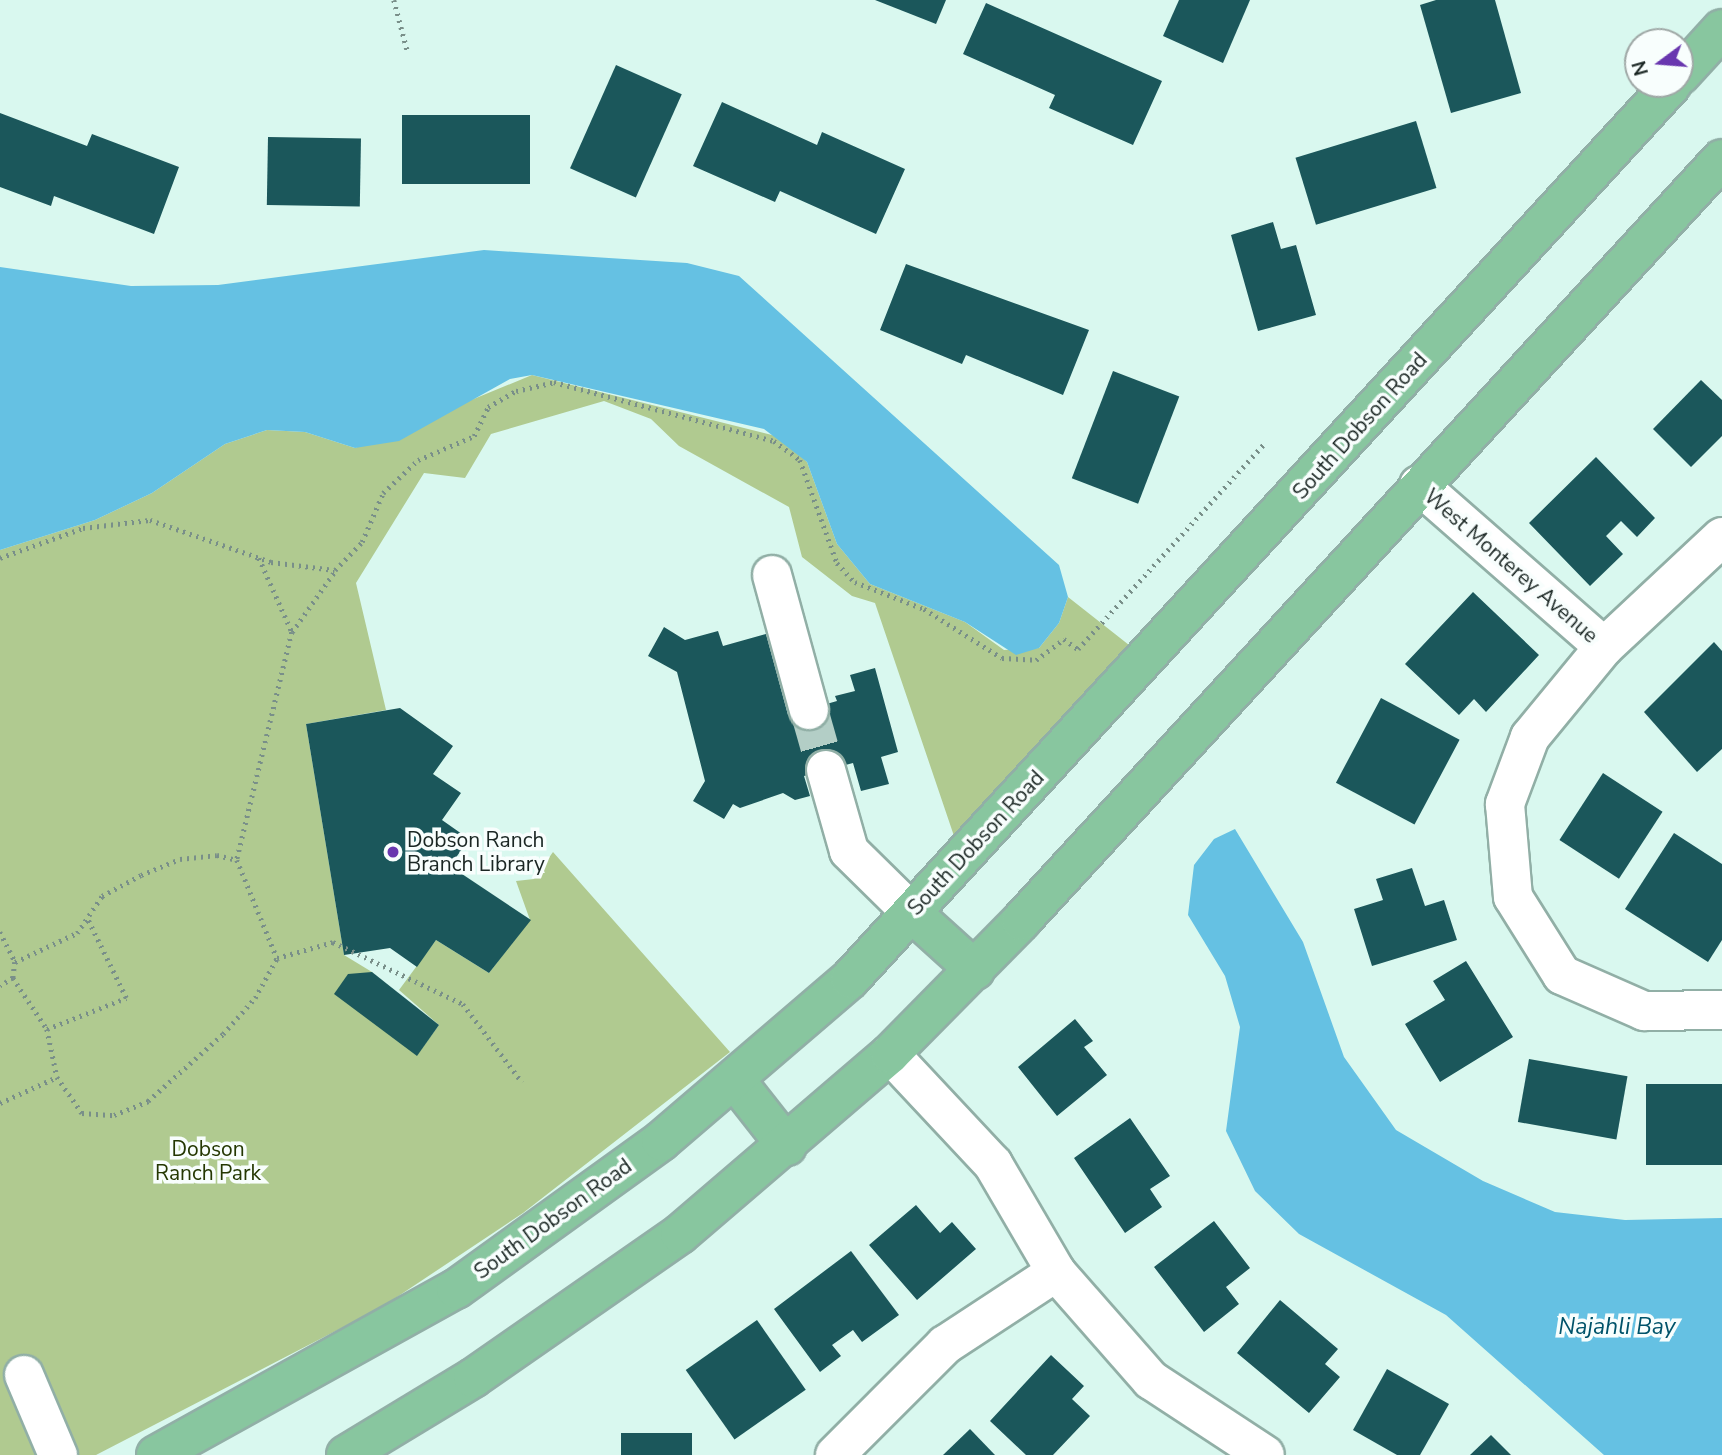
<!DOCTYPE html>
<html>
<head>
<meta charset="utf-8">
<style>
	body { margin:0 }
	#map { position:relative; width:1722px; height:1455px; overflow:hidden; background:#d9f8ef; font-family:"Nunito Sans",sans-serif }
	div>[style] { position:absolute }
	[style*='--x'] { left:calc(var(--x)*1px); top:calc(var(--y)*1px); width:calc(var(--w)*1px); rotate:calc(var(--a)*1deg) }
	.green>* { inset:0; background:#b0ca90 }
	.water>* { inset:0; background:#65c1e3 }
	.building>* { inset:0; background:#1b575b; transform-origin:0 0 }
	.minor-tunnel>* { height:38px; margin-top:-19px; transform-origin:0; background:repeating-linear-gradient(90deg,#b3cec6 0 38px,transparent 0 57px) }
	.path>* { height:4.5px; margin-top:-2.25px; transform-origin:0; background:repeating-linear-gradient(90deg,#798f89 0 2px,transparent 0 7px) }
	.roads { filter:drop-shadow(2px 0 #91afa6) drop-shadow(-2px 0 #91afa6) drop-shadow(0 2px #91afa6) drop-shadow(0 -2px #91afa6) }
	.minor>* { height:38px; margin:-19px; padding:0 19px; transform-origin:19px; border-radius:19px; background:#fff }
	.major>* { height:38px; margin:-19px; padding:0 19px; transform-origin:19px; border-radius:19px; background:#88c69f }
	.dots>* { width:19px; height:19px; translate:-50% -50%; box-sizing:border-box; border:4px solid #f8fefd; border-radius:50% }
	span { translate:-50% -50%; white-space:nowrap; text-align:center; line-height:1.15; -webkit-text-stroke:7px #f8fefd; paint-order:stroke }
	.street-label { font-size:21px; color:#1a2623 }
	.poi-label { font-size:21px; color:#1a2623 }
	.left { translate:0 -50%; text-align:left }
	.park-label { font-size:21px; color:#243702 }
	.water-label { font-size:23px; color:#00536a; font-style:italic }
	.north { position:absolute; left:1624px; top:28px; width:70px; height:70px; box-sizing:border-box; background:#f8fefd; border:2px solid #9fa8a6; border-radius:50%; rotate:254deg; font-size:19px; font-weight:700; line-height:28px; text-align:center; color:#1a2623 }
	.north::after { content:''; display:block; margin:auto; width:24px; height:32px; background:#6937af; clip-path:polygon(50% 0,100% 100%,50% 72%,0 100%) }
</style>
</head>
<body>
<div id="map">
	<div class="green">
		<div style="clip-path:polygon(532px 375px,780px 437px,807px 462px,837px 544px,870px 584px,965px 622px,1004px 650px,1039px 648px,1059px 623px,1068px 597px,1129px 645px,954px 836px,875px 603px,852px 596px,802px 557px,789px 507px,679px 446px,651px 419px,604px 401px,491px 434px,465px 478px,424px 473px,356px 583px,386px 710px,306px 724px,344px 955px,372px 972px,417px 1055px,439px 1025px,399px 990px,436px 940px,489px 973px,530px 920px,516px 881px,534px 879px,553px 852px,730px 1052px,523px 1213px,382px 1307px,96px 1455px,0 1455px,0 550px,95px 520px,152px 493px,225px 444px,267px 430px,305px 432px,355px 448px)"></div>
	</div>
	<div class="water">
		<div style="clip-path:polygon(484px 250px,687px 263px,739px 276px,1059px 565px,1068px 597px,1059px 623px,1039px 648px,1016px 655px,965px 622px,870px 584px,837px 544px,807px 462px,764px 429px,532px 375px,510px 379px,399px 441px,355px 448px,305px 432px,267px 430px,225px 444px,152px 493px,95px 520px,0 550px,0 267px,131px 286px,218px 285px)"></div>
		<div style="clip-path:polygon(1235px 829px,1303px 942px,1344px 1057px,1396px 1130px,1483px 1181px,1555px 1212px,1625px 1220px,1722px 1218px,1722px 1455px,1604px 1455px,1446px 1315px,1299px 1234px,1255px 1191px,1226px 1131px,1240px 1027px,1225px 976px,1188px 915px,1194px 865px,1214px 839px)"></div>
	</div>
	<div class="building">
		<div style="clip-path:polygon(875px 0,946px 0,936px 24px)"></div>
		<div style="clip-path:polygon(1179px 0,1250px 0,1223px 63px,1163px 36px)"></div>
		<div style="clip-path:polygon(1436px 0,1495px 0,1521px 93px,1451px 113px,1420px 5px)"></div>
		<div style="clip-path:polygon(986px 3px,1162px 81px,1133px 145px,1049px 108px,1055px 95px,963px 54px)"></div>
		<div style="left:616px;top:65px;width:72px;height:113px;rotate:24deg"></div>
		<div style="clip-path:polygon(722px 102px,817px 145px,822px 132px,905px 169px,876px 234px,780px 191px,775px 202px,693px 166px)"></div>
		<div style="clip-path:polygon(0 113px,87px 146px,92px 134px,179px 167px,154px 234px,54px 196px,51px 206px,0 187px)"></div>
		<div style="left:402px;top:115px;width:128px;height:69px"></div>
		<div style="left:1416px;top:121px;width:70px;height:126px;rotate:73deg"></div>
		<div style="left:268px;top:137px;width:93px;height:68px;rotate:1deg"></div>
		<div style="clip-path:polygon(1273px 222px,1281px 249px,1296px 245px,1316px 315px,1258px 331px,1231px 235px)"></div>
		<div style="clip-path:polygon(906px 264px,1089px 330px,1063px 395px,966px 355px,962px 364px,880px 330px)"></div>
		<div style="left:1113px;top:371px;width:71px;height:115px;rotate:21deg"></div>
		<div style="clip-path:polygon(1701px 380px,1722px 400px,1722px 436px,1691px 467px,1653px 429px)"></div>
		<div style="clip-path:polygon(1596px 457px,1655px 518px,1637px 537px,1621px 521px,1606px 536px,1623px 554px,1590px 586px,1529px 523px)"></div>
		<div style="clip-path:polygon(1473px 592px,1539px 655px,1486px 712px,1474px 699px,1459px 715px,1405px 664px)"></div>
		<div style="clip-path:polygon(664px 627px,685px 640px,718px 631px,723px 646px,766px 634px,788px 715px,837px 701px,835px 696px,855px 691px,850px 675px,875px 668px,898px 752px,881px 757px,889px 784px,861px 791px,853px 763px,804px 776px,810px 796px,795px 800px,783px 793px,740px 808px,733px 804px,724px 819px,693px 801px,705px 781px,677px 672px,648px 656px)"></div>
		<div style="clip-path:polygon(1714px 642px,1722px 651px,1722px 749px,1697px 772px,1644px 712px)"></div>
		<div style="left:1381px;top:698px;width:89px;height:96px;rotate:28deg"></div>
		<div style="clip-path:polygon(400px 708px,453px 746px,433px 774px,461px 793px,442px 820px,469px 839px,450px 866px,531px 920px,489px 973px,436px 940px,417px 967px,390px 948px,344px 955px,306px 724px)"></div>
		<div style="left:1603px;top:773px;width:71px;height:80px;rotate:33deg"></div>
		<div style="clip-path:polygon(1674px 833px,1722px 864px,1722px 940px,1708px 962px,1625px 909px)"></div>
		<div style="clip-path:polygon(1412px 868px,1425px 906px,1444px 900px,1457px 940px,1372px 966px,1354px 909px,1383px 900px,1376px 879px)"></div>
		<div style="clip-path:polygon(1466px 961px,1513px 1037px,1440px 1082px,1405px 1024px,1445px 1000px,1433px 981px)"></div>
		<div style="clip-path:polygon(372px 972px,439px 1025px,417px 1056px,334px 994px,348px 974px)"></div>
		<div style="clip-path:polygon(1075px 1019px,1093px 1041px,1084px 1047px,1107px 1075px,1057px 1116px,1018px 1067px)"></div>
		<div style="left:1529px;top:1059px;width:100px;height:64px;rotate:10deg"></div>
		<div style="left:1722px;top:1084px;width:81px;height:76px;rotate:90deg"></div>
		<div style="clip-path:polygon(1130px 1118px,1170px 1176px,1150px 1189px,1162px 1207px,1125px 1233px,1074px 1158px)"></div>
		<div style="clip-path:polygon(916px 1205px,940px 1233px,952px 1222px,976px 1249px,917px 1300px,869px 1245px)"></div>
		<div style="clip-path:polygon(1214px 1221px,1250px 1268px,1226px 1287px,1239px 1304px,1204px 1332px,1154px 1267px)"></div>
		<div style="clip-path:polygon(851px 1251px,899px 1315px,862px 1342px,853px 1330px,832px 1345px,841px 1356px,820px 1372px,774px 1309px)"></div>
		<div style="clip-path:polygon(1280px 1300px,1338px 1349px,1325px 1364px,1340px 1377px,1309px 1413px,1237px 1353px)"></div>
		<div style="left:757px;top:1320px;width:85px;height:87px;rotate:55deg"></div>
		<div style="clip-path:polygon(1051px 1355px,1084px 1386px,1072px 1399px,1090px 1416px,1053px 1455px,1026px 1455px,990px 1421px)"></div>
		<div style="clip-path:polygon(1387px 1369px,1449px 1404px,1420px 1455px,1397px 1455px,1353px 1430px)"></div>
		<div style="clip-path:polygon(970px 1429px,995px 1455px,943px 1455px)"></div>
		<div style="left:621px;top:1433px;width:71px;height:22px"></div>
		<div style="clip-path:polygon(1491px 1435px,1511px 1455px,1470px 1455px)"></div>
	</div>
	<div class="minor-tunnel">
		<div style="--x:809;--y:710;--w:62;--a:74.2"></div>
	</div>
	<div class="path">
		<div style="--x:394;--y:0;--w:55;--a:75.2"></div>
		<div style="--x:0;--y:558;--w:88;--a:-19.9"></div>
		<div style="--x:83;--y:528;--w:67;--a:-6.8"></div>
		<div style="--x:150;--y:520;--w:128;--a:19.1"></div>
		<div style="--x:271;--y:562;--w:64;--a:7.1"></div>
		<div style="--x:335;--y:570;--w:39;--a:-46"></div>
		<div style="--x:362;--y:542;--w:53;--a:-66.8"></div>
		<div style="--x:383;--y:493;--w:48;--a:-43.3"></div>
		<div style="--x:418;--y:460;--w:61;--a:-23.2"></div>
		<div style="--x:474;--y:436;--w:32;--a:-64"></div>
		<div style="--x:488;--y:407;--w:32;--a:-30"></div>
		<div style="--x:516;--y:391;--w:39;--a:-13"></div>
		<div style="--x:554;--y:382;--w:228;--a:15"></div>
		<div style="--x:774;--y:441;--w:32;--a:36"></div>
		<div style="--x:800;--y:460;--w:109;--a:70.2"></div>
		<div style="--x:837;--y:563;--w:26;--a:47"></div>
		<div style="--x:855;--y:582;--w:74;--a:21.4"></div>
		<div style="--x:924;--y:609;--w:92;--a:32.1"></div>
		<div style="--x:1002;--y:658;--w:34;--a:3"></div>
		<div style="--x:1036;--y:660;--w:35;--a:-37"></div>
		<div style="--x:1064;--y:639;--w:17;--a:36"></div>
		<div style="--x:1078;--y:649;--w:277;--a:-47.8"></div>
		<div style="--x:259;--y:558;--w:81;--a:66"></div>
		<div style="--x:292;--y:632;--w:75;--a:-54.8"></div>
		<div style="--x:292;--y:632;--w:235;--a:103.6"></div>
		<div style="--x:237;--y:860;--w:106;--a:67.8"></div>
		<div style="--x:277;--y:958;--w:58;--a:-15.9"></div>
		<div style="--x:333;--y:942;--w:144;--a:25.5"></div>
		<div style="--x:463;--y:1004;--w:98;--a:52.9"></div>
		<div style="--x:0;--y:932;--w:34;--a:63"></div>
		<div style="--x:15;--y:962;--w:16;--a:97"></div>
		<div style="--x:13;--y:978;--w:15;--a:148"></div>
		<div style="--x:15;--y:962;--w:68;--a:-25.1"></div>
		<div style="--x:77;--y:933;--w:45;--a:-56"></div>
		<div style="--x:102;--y:896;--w:44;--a:-28.3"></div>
		<div style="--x:141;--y:875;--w:42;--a:-22.3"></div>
		<div style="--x:180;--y:859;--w:37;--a:-6"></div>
		<div style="--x:217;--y:855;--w:21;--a:14"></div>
		<div style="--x:13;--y:978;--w:61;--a:56.3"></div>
		<div style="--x:47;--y:1029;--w:49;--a:78.2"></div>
		<div style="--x:57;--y:1077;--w:44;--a:55.2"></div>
		<div style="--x:82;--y:1113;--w:32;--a:4"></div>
		<div style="--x:114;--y:1115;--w:37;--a:-22"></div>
		<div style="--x:148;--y:1101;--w:101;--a:-41.8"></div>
		<div style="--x:223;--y:1034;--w:48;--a:-48.4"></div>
		<div style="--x:255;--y:998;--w:46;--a:-61.2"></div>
		<div style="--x:47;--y:1029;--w:85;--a:-21.4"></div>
		<div style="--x:126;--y:998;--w:89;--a:-116"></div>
		<div style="--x:0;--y:1103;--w:63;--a:-24.5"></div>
	</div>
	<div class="roads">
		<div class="minor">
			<div style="--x:1419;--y:485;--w:246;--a:41.2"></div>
			<div style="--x:1722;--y:537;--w:161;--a:137"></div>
			<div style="--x:1604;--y:647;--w:117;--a:129.4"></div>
			<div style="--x:1530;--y:737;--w:72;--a:110.5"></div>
			<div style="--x:1505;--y:804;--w:93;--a:85.1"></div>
			<div style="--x:1513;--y:897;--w:92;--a:57.9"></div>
			<div style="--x:1562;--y:975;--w:90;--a:23.7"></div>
			<div style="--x:1644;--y:1011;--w:78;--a:-0.7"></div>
			<div style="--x:772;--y:575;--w:140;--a:74.7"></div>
			<div style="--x:826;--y:770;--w:84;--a:74.1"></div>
			<div style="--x:849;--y:851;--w:88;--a:44.5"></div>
			<div style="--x:890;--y:1054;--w:151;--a:46.9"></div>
			<div style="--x:993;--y:1164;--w:125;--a:59.7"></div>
			<div style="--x:1056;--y:1272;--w:144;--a:48.7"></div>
			<div style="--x:1151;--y:1380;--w:136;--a:33.3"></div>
			<div style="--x:24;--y:1375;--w:87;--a:67"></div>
			<div style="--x:835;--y:1455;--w:156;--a:-45"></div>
			<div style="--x:945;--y:1345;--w:133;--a:-33.3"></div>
		</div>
		<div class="major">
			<div style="--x:1680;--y:75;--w:62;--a:-47.6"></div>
			<div style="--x:912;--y:913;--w:85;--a:42.1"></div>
			<div style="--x:735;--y:1080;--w:84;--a:51.8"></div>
			<div style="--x:156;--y:1455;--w:343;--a:-29"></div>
			<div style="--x:456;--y:1289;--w:253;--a:-35.8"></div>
			<div style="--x:661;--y:1141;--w:249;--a:-40.6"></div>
			<div style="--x:850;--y:979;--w:1215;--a:-47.43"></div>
			<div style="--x:346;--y:1455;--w:149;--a:-31.2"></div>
			<div style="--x:473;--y:1378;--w:252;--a:-34.8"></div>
			<div style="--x:680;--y:1234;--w:277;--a:-40.6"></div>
			<div style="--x:890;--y:1054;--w:187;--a:-45.4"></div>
			<div style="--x:1021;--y:921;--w:1035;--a:-47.39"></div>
		</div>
	</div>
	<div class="dots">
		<div style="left:393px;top:852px;background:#6937af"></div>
	</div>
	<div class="street-label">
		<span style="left:1360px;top:426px;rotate:-48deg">South Dobson Road</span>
		<span style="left:1511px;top:566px;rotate:41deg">West Monterey Avenue</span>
		<span style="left:976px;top:843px;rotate:-47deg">South Dobson Road</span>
		<span style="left:553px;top:1219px;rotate:-36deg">South Dobson Road</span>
	</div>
	<div class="poi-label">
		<span class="left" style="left:407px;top:852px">Dobson Ranch<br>Branch Library</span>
	</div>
	<div class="park-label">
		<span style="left:208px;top:1161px">Dobson<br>Ranch Park</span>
	</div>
	<div class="water-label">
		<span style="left:1617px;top:1327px">Najahli Bay</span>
	</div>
	<div class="north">N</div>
</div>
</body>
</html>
